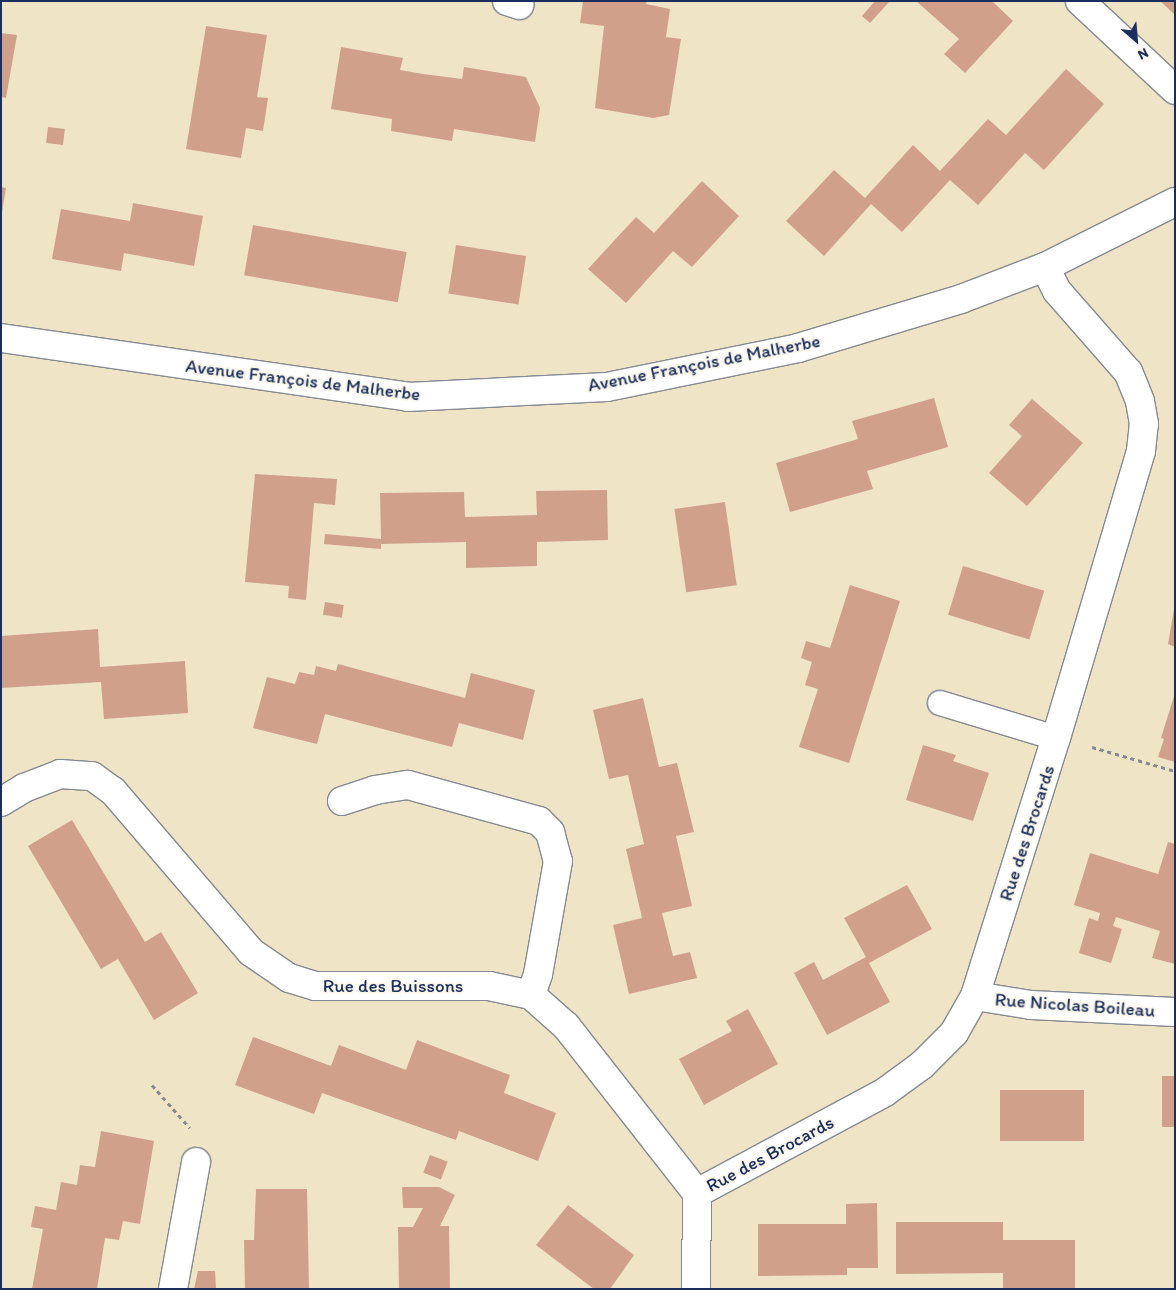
<!DOCTYPE html>
<html>
<head>
<meta charset="utf-8">
<style>
	body { margin:0 }
	#map { position:relative; width:1176px; height:1290px; overflow:hidden; background:#efe4c6; font-family:Itim,sans-serif }
	div>[style] { position:absolute }
	[style*='--x'] { left:calc(var(--x)*1px); top:calc(var(--y)*1px); width:calc(var(--w)*1px); rotate:calc(var(--a)*1deg) }
	.building>* { inset:0; background:#d1a08a; transform-origin:0 0 }
	.path>* { height:3px; margin-top:-1.5px; transform-origin:0; background:repeating-linear-gradient(90deg,#858a92 0 4px,transparent 0 8px) }
	.roads { filter:drop-shadow(1px 0 #858a92) drop-shadow(-1px 0 #858a92) drop-shadow(0 1px #858a92) drop-shadow(0 -1px #858a92) }
	.lane>* { height:24px; margin:-12px; padding:0 12px; transform-origin:12px; border-radius:12px; background:#fff }
	.street>* { height:28px; margin:-14px; padding:0 14px; transform-origin:14px; border-radius:14px; background:#fff }
	span { translate:-50% -50%; white-space:nowrap; text-align:center; line-height:1.15; -webkit-text-stroke:4px #fbf7ec; paint-order:stroke }
	.street-label { font-size:19px; color:#1b2f5e }
	.frame { position:absolute; inset:0; border:2px solid #1b2f5e; pointer-events:none }
	.north { position:absolute; left:1111px; top:15px; width:50px; height:50px; -webkit-text-stroke:4px #fbf7ec; paint-order:stroke; rotate:153deg; font-size:14px; font-weight:700; line-height:20px; text-align:center; color:#1b2f5e }
	.north::after { content:''; display:block; margin:auto; width:18px; height:22px; background:#1b2f5e; clip-path:polygon(50% 0,100% 100%,50% 72%,0 100%) }
</style>
</head>
<body>
<div id="map">
	<div class="building">
		<div style="clip-path:polygon(583px 1px,647px 1px,646px 4px,670px 9px,666px 37px,681px 39px,669px 115px,653px 118px,595px 108px,604px 26px,580px 23px)"></div>
		<div style="clip-path:polygon(875px 1px,890px 1px,870px 23px,862px 16px)"></div>
		<div style="clip-path:polygon(916px 1px,992px 1px,1013px 21px,965px 73px,944px 54px,959px 39px)"></div>
		<div style="clip-path:polygon(1160px 1px,1175px 1px,1175px 15px)"></div>
		<div style="clip-path:polygon(206px 26px,267px 35px,257px 97px,268px 98px,263px 131px,246px 128px,241px 158px,186px 149px)"></div>
		<div style="clip-path:polygon(1px 33px,17px 35px,6px 98px,1px 97px)"></div>
		<div style="clip-path:polygon(341px 47px,403px 58px,400px 70px,423px 74px,462px 79px,464px 67px,526px 77px,540px 108px,535px 142px,454px 129px,452px 141px,391px 131px,392px 119px,331px 109px)"></div>
		<div style="clip-path:polygon(1066px 69px,1104px 104px,1044px 170px,1025px 153px,978px 205px,950px 180px,902px 232px,871px 204px,824px 256px,786px 221px,834px 170px,865px 198px,913px 145px,940px 171px,988px 119px,1006px 135px)"></div>
		<div style="left:48px;top:127px;width:17px;height:16px;rotate:7deg"></div>
		<div style="clip-path:polygon(702px 181px,739px 216px,692px 267px,673px 251px,626px 303px,588px 269px,636px 217px,654px 233px)"></div>
		<div style="clip-path:polygon(1px 187px,6px 188px,2px 212px,1px 212px)"></div>
		<div style="clip-path:polygon(133px 203px,203px 216px,194px 266px,124px 253px,121px 271px,52px 259px,61px 209px,130px 221px)"></div>
		<div style="left:253px;top:225px;width:156px;height:51px;rotate:10deg"></div>
		<div style="left:456px;top:245px;width:71px;height:49px;rotate:9deg"></div>
		<div style="clip-path:polygon(934px 398px,948px 447px,867px 471px,873px 489px,790px 512px,776px 463px,858px 439px,852px 421px)"></div>
		<div style="clip-path:polygon(1032px 399px,1083px 443px,1027px 506px,989px 473px,1022px 436px,1009px 425px)"></div>
		<div style="clip-path:polygon(255px 474px,337px 479px,335px 505px,314px 503px,306px 600px,288px 598px,289px 586px,245px 582px)"></div>
		<div style="clip-path:polygon(607px 490px,608px 540px,537px 542px,537px 566px,466px 568px,466px 542px,381px 544px,381px 549px,324px 544px,325px 534px,381px 539px,380px 493px,464px 492px,465px 517px,537px 515px,536px 491px)"></div>
		<div style="left:725px;top:502px;width:84px;height:51px;rotate:82deg"></div>
		<div style="left:963px;top:566px;width:85px;height:51px;rotate:17deg"></div>
		<div style="clip-path:polygon(850px 585px,900px 601px,849px 763px,799px 747px,818px 689px,805px 685px,812px 662px,801px 658px,806px 641px,830px 648px)"></div>
		<div style="left:325px;top:602px;width:19px;height:13px;rotate:9deg"></div>
		<div style="clip-path:polygon(1174px 609px,1175px 609px,1175px 647px,1168px 644px)"></div>
		<div style="clip-path:polygon(98px 629px,100px 667px,185px 661px,188px 713px,104px 719px,101px 682px,1px 688px,1px 636px)"></div>
		<div style="clip-path:polygon(338px 664px,465px 698px,471px 673px,535px 690px,523px 740px,459px 723px,452px 747px,325px 714px,317px 744px,253px 728px,267px 677px,295px 684px,299px 672px,314px 675px,316px 666px,336px 671px)"></div>
		<div style="clip-path:polygon(1175px 693px,1175px 762px,1158px 757px,1164px 739px,1161px 738px)"></div>
		<div style="clip-path:polygon(643px 698px,659px 767px,677px 763px,694px 832px,676px 836px,692px 906px,662px 913px,673px 956px,690px 952px,697px 978px,629px 994px,613px 925px,642px 918px,626px 849px,644px 844px,628px 775px,609px 779px,593px 710px)"></div>
		<div style="clip-path:polygon(923px 745px,956px 755px,953px 761px,989px 773px,973px 821px,906px 800px)"></div>
		<div style="clip-path:polygon(72px 820px,145px 942px,161px 932px,198px 993px,154px 1020px,118px 959px,101px 969px,28px 846px)"></div>
		<div style="clip-path:polygon(1168px 842px,1175px 844px,1175px 964px,1152px 958px,1160px 931px,1116px 917px,1113px 926px,1122px 929px,1111px 963px,1079px 953px,1089px 918px,1098px 921px,1100px 913px,1074px 905px,1090px 853px,1158px 874px)"></div>
		<div style="clip-path:polygon(907px 885px,932px 929px,869px 963px,890px 1002px,827px 1035px,794px 973px,814px 962px,823px 980px,866px 957px,844px 918px)"></div>
		<div style="clip-path:polygon(748px 1009px,778px 1064px,704px 1105px,679px 1059px,732px 1031px,726px 1021px)"></div>
		<div style="clip-path:polygon(253px 1037px,331px 1066px,339px 1045px,406px 1070px,417px 1040px,510px 1075px,504px 1093px,556px 1113px,538px 1161px,459px 1131px,456px 1140px,322px 1093px,314px 1114px,235px 1085px)"></div>
		<div style="left:1162px;top:1076px;width:13px;height:51px"></div>
		<div style="left:1000px;top:1090px;width:84px;height:51px"></div>
		<div style="clip-path:polygon(101px 1131px,154px 1141px,140px 1224px,123px 1221px,119px 1240px,105px 1238px,97px 1289px,32px 1289px,43px 1229px,31px 1227px,35px 1206px,56px 1210px,61px 1182px,77px 1185px,80px 1165px,95px 1167px)"></div>
		<div style="left:430px;top:1155px;width:19px;height:19px;rotate:21deg"></div>
		<div style="clip-path:polygon(402px 1187px,439px 1187px,455px 1195px,440px 1226px,449px 1226px,450px 1289px,399px 1289px,398px 1227px,413px 1227px,423px 1208px,403px 1208px)"></div>
		<div style="clip-path:polygon(256px 1189px,307px 1189px,309px 1289px,245px 1289px,244px 1240px,254px 1240px)"></div>
		<div style="clip-path:polygon(877px 1203px,878px 1268px,847px 1268px,847px 1275px,758px 1276px,758px 1224px,846px 1224px,846px 1204px)"></div>
		<div style="clip-path:polygon(568px 1205px,634px 1255px,610px 1289px,594px 1289px,536px 1245px)"></div>
		<div style="clip-path:polygon(896px 1222px,1003px 1222px,1003px 1240px,1075px 1240px,1075px 1289px,1003px 1289px,1003px 1273px,896px 1274px)"></div>
		<div style="clip-path:polygon(198px 1271px,215px 1271px,216px 1289px,194px 1289px)"></div>
	</div>
	<div class="path">
		<div style="--x:1092;--y:747;--w:86;--a:16.1"></div>
		<div style="--x:152;--y:1085;--w:57;--a:48.5"></div>
	</div>
	<div class="roads">
		<div class="lane">
			<div style="--x:940;--y:703;--w:121;--a:16.8"></div>
		</div>
		<div class="street">
			<div style="--x:507;--y:1;--w:13;--a:18"></div>
			<div style="--x:1080;--y:1;--w:130;--a:43.1"></div>
			<div style="--x:1;--y:338;--w:411;--a:8.2"></div>
			<div style="--x:408;--y:397;--w:199;--a:-2.9"></div>
			<div style="--x:607;--y:387;--w:195;--a:-11.5"></div>
			<div style="--x:798;--y:348;--w:170;--a:-16.7"></div>
			<div style="--x:961;--y:299;--w:90;--a:-20.9"></div>
			<div style="--x:1045;--y:267;--w:145;--a:-26.6"></div>
			<div style="--x:342;--y:801;--w:35;--a:-18"></div>
			<div style="--x:375;--y:790;--w:33;--a:-9"></div>
			<div style="--x:408;--y:785;--w:136;--a:15.4"></div>
			<div style="--x:539;--y:821;--w:16;--a:45"></div>
			<div style="--x:550;--y:832;--w:30;--a:75"></div>
			<div style="--x:558;--y:861;--w:115;--a:100"></div>
			<div style="--x:538;--y:974;--w:22;--a:108"></div>
			<div style="--x:1;--y:802;--w:27;--a:-31"></div>
			<div style="--x:24;--y:788;--w:39;--a:-21"></div>
			<div style="--x:60;--y:774;--w:32;--a:4"></div>
			<div style="--x:92;--y:776;--w:26;--a:36"></div>
			<div style="--x:113;--y:791;--w:212;--a:49.4"></div>
			<div style="--x:251;--y:952;--w:46;--a:34.4"></div>
			<div style="--x:289;--y:978;--w:27;--a:17"></div>
			<div style="--x:315;--y:986;--w:174;--a:0"></div>
			<div style="--x:489;--y:986;--w:43;--a:12.1"></div>
			<div style="--x:531;--y:995;--w:47;--a:41.5"></div>
			<div style="--x:566;--y:1026;--w:212;--a:51.9"></div>
			<div style="--x:975;--y:996;--w:57;--a:9.1"></div>
			<div style="--x:1031;--y:1005;--w:144;--a:2.8"></div>
			<div style="--x:173;--y:1289;--w:129;--a:-79.7"></div>
			<div style="--x:696;--y:1289;--w:96;--a:-89.4"></div>
			<div style="--x:697;--y:1193;--w:213;--a:-28.2"></div>
			<div style="--x:885;--y:1092;--w:46;--a:-36.1"></div>
			<div style="--x:922;--y:1065;--w:45;--a:-45"></div>
			<div style="--x:954;--y:1033;--w:43;--a:-60.4"></div>
			<div style="--x:975;--y:996;--w:270;--a:-72.6"></div>
			<div style="--x:1056;--y:738;--w:299;--a:-73.5"></div>
			<div style="--x:1141;--y:451;--w:27;--a:-84"></div>
			<div style="--x:1144;--y:424;--w:23;--a:-100"></div>
			<div style="--x:1140;--y:401;--w:31;--a:-112"></div>
			<div style="--x:1128;--y:372;--w:108;--a:-131.2"></div>
			<div style="--x:1057;--y:291;--w:27;--a:-117"></div>
		</div>
	</div>
	<div class="street-label">
		<span style="left:704px;top:363px;rotate:-11deg">Avenue François de Malherbe</span>
		<span style="left:303px;top:380px;rotate:7deg">Avenue François de Malherbe</span>
		<span style="left:1027px;top:833px;rotate:-72deg">Rue des Brocards</span>
		<span style="left:393px;top:986px">Rue des Buissons</span>
		<span style="left:1075px;top:1005px;rotate:4deg">Rue Nicolas Boileau</span>
		<span style="left:770px;top:1154px;rotate:-28deg">Rue des Brocards</span>
	</div>
	<div class="frame"></div>
	<div class="north">N</div>
</div>
</body>
</html>
